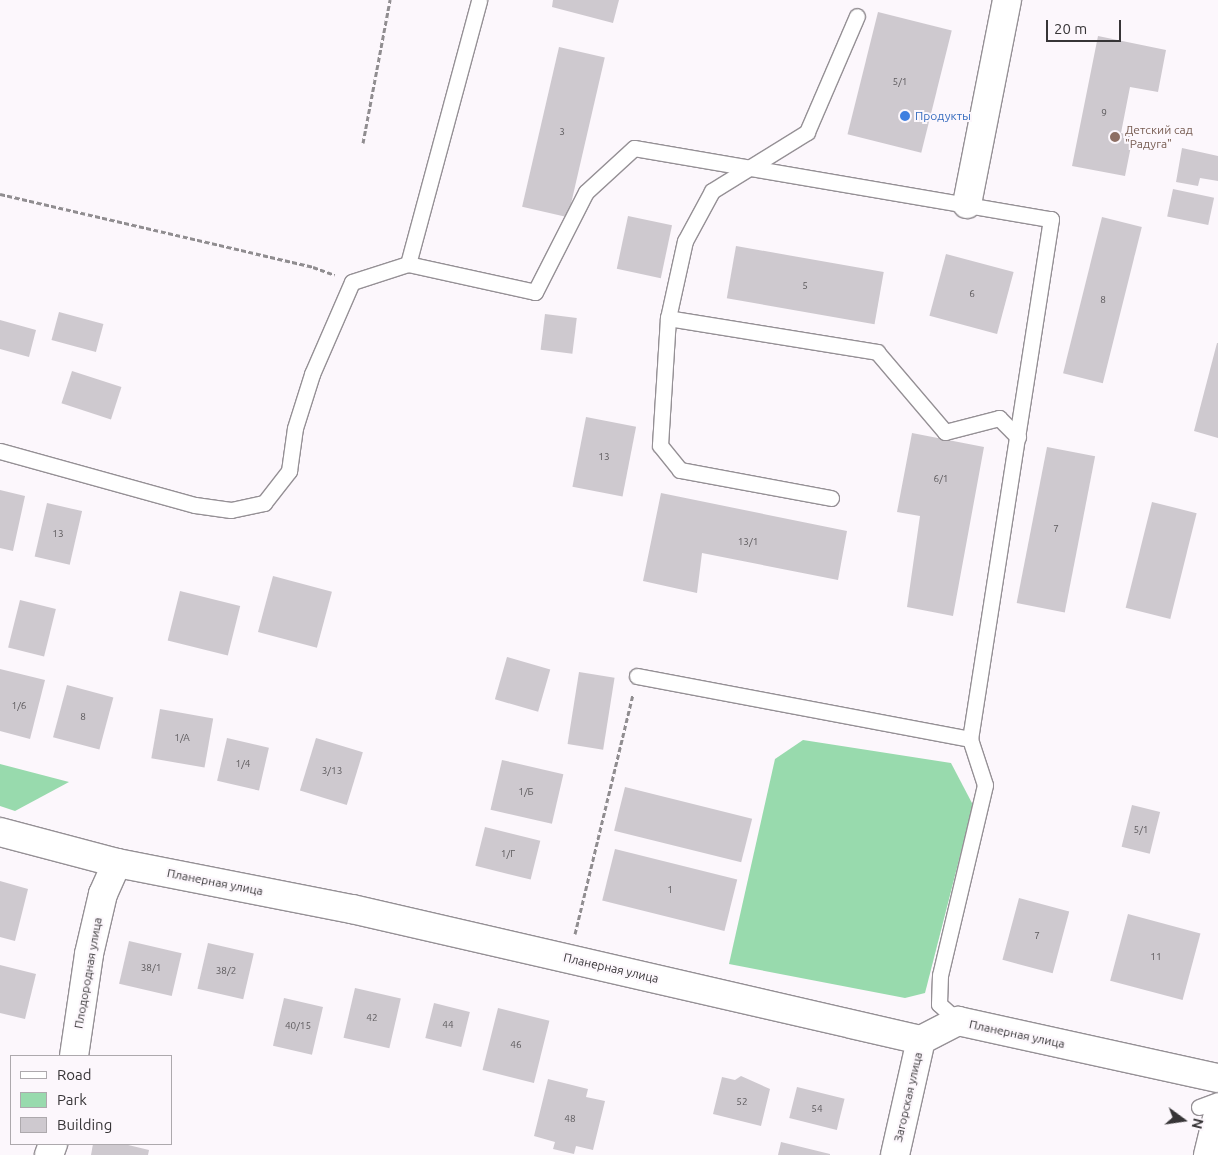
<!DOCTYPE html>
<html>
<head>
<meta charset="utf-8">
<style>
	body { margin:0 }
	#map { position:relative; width:1218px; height:1155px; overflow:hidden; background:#fcf7fc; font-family:Ubuntu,sans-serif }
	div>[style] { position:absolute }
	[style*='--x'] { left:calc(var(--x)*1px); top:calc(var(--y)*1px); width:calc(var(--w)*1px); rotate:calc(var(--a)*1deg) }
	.green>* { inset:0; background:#98daad }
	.building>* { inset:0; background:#cec9cf; transform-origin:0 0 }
	.path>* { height:3px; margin-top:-1.5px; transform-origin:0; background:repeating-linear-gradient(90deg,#908d90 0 5px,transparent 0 7.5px) }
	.roads { filter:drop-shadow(1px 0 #959095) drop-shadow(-1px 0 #959095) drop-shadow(0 1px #959095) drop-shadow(0 -1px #959095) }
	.lane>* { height:15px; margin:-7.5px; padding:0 7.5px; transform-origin:7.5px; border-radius:7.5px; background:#fff }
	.street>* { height:28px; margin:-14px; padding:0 14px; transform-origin:14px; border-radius:14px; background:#fff }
	.dots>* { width:14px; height:14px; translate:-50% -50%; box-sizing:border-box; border:2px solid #fcf7fc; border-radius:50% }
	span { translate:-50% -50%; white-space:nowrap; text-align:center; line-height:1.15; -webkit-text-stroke:4px #fcf7fc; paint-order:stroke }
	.number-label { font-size:10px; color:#5d5a5d }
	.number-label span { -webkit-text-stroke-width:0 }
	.shop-label { font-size:12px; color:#366cbe }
	.left { translate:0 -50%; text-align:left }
	.education-label { font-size:12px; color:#785e54 }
	.street-label { font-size:12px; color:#373537 }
	.legend { position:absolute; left:10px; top:1055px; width:162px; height:90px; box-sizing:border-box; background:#fcf7fc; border:1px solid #ada9ad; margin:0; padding:6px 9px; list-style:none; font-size:15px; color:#373537 }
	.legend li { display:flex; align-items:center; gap:10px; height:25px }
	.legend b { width:25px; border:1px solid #ada9ad }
	.north { position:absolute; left:1158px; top:1095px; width:50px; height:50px; -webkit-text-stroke:4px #fcf7fc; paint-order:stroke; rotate:104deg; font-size:14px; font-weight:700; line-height:20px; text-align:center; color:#373537 }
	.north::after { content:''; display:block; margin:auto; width:18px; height:22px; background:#373537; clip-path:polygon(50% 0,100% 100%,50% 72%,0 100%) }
	.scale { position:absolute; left:1046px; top:20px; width:75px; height:22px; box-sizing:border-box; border:2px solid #373537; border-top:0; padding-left:6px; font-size:15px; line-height:18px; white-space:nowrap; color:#373537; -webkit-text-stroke:4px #fcf7fc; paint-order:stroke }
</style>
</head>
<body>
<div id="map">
	<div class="green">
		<div style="clip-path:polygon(803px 740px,951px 763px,973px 805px,925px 993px,905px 998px,729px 964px,775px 759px)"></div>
		<div style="clip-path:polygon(0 764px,69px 782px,15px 811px,0 806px)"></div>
	</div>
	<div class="building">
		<div style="clip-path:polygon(553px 0,619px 0,613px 23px,552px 7px)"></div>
		<div style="left:878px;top:12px;width:76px;height:126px;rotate:14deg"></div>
		<div style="clip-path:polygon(1098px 36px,1166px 50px,1158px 92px,1130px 87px,1121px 133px,1133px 136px,1125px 176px,1072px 166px)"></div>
		<div style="left:559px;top:47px;width:47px;height:164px;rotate:13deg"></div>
		<div style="clip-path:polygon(1182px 148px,1218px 156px,1218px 181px,1200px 178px,1198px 186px,1176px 182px)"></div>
		<div style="left:1173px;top:189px;width:42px;height:28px;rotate:12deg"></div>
		<div style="left:628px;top:216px;width:45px;height:54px;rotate:12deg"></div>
		<div style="left:1102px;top:217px;width:41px;height:161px;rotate:14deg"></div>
		<div style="left:736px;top:246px;width:150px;height:53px;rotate:10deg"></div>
		<div style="left:946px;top:254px;width:70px;height:64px;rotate:15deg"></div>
		<div style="left:59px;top:312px;width:46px;height:29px;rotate:15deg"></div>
		<div style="left:545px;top:314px;width:32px;height:36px;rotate:7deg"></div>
		<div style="clip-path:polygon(0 320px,36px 330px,29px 357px,0 349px)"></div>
		<div style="clip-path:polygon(1217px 343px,1218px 343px,1218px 438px,1194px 431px)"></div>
		<div style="left:72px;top:371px;width:52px;height:34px;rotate:18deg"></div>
		<div style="left:586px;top:417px;width:51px;height:71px;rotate:11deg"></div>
		<div style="clip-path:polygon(912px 433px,984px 447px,953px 616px,907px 607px,920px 516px,897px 512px)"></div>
		<div style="left:1047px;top:447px;width:49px;height:159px;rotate:11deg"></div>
		<div style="clip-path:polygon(0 490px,25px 496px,13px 551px,0 548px)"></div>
		<div style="clip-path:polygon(661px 493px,847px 531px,838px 580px,702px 553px,697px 593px,643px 581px)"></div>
		<div style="left:1152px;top:502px;width:46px;height:109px;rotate:14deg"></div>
		<div style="left:47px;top:503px;width:36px;height:55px;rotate:13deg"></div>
		<div style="left:273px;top:576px;width:61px;height:58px;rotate:15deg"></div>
		<div style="left:180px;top:591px;width:62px;height:51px;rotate:14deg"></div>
		<div style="left:20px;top:600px;width:37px;height:49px;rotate:14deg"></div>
		<div style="left:507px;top:657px;width:45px;height:44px;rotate:16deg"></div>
		<div style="clip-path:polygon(0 669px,45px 680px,30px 739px,0 731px)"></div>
		<div style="left:579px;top:672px;width:36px;height:73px;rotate:9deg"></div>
		<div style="left:67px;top:685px;width:48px;height:54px;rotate:15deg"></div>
		<div style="left:160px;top:709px;width:54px;height:50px;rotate:10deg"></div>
		<div style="left:227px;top:738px;width:43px;height:44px;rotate:13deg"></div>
		<div style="left:316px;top:738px;width:49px;height:55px;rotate:17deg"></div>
		<div style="left:502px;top:760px;width:63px;height:51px;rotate:13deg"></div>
		<div style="left:625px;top:787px;width:131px;height:45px;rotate:14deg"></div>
		<div style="left:1132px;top:805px;width:29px;height:43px;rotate:14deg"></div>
		<div style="left:485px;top:827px;width:57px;height:40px;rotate:14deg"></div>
		<div style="left:615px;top:849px;width:126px;height:53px;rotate:14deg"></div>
		<div style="clip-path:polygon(0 881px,28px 889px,15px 941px,0 937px)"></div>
		<div style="left:1019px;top:898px;width:52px;height:64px;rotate:15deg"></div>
		<div style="left:1128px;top:914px;width:75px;height:69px;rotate:15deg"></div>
		<div style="left:129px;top:941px;width:54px;height:44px;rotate:13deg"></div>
		<div style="left:208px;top:943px;width:47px;height:47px;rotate:13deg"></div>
		<div style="clip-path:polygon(0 965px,36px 974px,25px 1019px,0 1013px)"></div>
		<div style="left:355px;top:988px;width:47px;height:51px;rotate:13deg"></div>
		<div style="left:284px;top:998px;width:40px;height:49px;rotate:13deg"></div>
		<div style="left:434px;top:1003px;width:37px;height:36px;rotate:14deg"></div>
		<div style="left:498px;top:1008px;width:53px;height:64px;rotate:14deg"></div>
		<div style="clip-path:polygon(741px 1076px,770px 1089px,761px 1126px,713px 1114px,722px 1077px,735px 1080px)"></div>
		<div style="clip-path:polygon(548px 1079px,588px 1089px,586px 1097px,605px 1101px,593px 1150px,576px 1146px,574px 1154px,553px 1149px,555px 1142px,534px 1136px)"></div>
		<div style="left:797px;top:1087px;width:49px;height:32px;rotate:14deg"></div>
		<div style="clip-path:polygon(781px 1142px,830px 1154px,830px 1155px,778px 1155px)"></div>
		<div style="clip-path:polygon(93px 1144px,124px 1144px,149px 1150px,148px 1155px,91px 1155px)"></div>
	</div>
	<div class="path">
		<div style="--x:363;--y:143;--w:146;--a:-79.3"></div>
		<div style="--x:0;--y:194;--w:321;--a:13.1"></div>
		<div style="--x:313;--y:267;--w:23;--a:20"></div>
		<div style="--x:575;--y:934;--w:247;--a:-76.4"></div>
	</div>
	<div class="roads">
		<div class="lane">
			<div style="--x:408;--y:264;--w:273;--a:-74.9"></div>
			<div style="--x:668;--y:318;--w:79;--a:-77.6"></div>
			<div style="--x:685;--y:241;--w:57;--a:-61.6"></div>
			<div style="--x:712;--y:191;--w:112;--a:-31.8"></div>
			<div style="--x:807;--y:132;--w:126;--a:-66.7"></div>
			<div style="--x:0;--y:451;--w:202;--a:15.5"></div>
			<div style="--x:195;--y:505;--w:36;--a:8"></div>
			<div style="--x:231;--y:510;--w:34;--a:-12"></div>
			<div style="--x:264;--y:503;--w:41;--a:-52"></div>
			<div style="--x:289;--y:471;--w:43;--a:-82.1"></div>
			<div style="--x:295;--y:428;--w:57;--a:-72.5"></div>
			<div style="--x:312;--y:374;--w:100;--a:-66.5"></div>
			<div style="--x:352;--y:282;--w:59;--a:-17.8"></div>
			<div style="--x:408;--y:264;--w:130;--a:12.4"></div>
			<div style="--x:535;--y:292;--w:112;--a:-63"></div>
			<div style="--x:586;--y:192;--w:65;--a:-42.5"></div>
			<div style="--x:634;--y:148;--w:423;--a:9.7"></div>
			<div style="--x:1051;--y:219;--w:526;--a:98.85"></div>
			<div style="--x:970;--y:739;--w:48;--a:71.9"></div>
			<div style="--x:985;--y:785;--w:195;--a:103.3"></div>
			<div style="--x:940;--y:975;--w:29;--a:92"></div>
			<div style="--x:939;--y:1004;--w:25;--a:42"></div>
			<div style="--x:831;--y:498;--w:154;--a:-169.5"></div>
			<div style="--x:680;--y:470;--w:32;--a:-129"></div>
			<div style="--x:660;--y:445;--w:127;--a:-86.4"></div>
			<div style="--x:668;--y:318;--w:212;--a:9.2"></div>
			<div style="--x:877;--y:352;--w:105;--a:49.6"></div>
			<div style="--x:945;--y:432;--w:56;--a:-14.5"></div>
			<div style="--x:999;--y:418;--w:27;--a:45"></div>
			<div style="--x:637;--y:676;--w:339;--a:10.7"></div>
			<div style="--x:1199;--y:1107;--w:20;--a:-20"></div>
		</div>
		<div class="street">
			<div style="--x:967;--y:204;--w:208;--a:-78.9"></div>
			<div style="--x:0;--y:832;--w:121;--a:14.8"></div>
			<div style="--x:117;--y:863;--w:239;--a:11.1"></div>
			<div style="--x:352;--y:909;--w:584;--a:12.97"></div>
			<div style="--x:921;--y:1040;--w:42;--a:-27.2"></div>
			<div style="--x:958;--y:1021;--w:266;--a:12.4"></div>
			<div style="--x:74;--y:1056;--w:103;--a:-81.6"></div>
			<div style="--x:89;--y:954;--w:62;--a:-76.9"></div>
			<div style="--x:103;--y:894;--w:34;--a:-66"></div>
			<div style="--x:49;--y:1155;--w:12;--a:-70"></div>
			<div style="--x:895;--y:1155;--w:118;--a:-77.3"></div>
			<div style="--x:1208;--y:1155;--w:42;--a:-76.3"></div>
		</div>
	</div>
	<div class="dots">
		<div style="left:905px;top:116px;background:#3f7fe0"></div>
		<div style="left:1115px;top:137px;background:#8d6e63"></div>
	</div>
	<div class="number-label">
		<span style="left:900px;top:82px">5/1</span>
		<span style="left:1104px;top:113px">9</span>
		<span style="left:562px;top:132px">3</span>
		<span style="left:805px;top:286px">5</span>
		<span style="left:972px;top:294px">6</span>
		<span style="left:1103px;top:300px">8</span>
		<span style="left:604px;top:457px">13</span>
		<span style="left:941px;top:479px">6/1</span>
		<span style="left:1056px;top:529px">7</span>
		<span style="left:58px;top:534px">13</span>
		<span style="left:748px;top:542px">13/1</span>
		<span style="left:19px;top:706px">1/6</span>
		<span style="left:83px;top:717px">8</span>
		<span style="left:182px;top:738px">1/А</span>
		<span style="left:243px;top:764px">1/4</span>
		<span style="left:332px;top:771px">3/13</span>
		<span style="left:526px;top:792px">1/Б</span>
		<span style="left:1141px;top:830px">5/1</span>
		<span style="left:508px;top:854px">1/Г</span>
		<span style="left:670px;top:890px">1</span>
		<span style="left:1037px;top:936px">7</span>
		<span style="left:1156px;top:957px">11</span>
		<span style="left:151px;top:968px">38/1</span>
		<span style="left:226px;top:971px">38/2</span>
		<span style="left:372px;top:1018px">42</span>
		<span style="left:448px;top:1025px">44</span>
		<span style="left:298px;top:1026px">40/15</span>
		<span style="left:516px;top:1045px">46</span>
		<span style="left:742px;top:1102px">52</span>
		<span style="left:817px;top:1109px">54</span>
		<span style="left:570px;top:1119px">48</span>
	</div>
	<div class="shop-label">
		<span class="left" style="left:915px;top:116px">Продукты</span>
	</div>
	<div class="education-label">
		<span class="left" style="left:1125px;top:137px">Детский сад<br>"Радуга"</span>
	</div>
	<div class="street-label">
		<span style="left:215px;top:882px;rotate:11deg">Планерная улица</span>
		<span style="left:611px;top:968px;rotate:13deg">Планерная улица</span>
		<span style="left:88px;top:973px;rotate:-80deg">Плодородная улица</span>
		<span style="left:1017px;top:1034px;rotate:12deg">Планерная улица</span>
		<span style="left:908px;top:1097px;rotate:-77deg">Загорская улица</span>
	</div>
	<ul class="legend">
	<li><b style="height:6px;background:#fff"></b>Road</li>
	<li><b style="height:14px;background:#98daad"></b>Park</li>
	<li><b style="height:14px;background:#cec9cf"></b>Building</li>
	</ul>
	<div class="north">N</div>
	<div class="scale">20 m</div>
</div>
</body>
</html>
